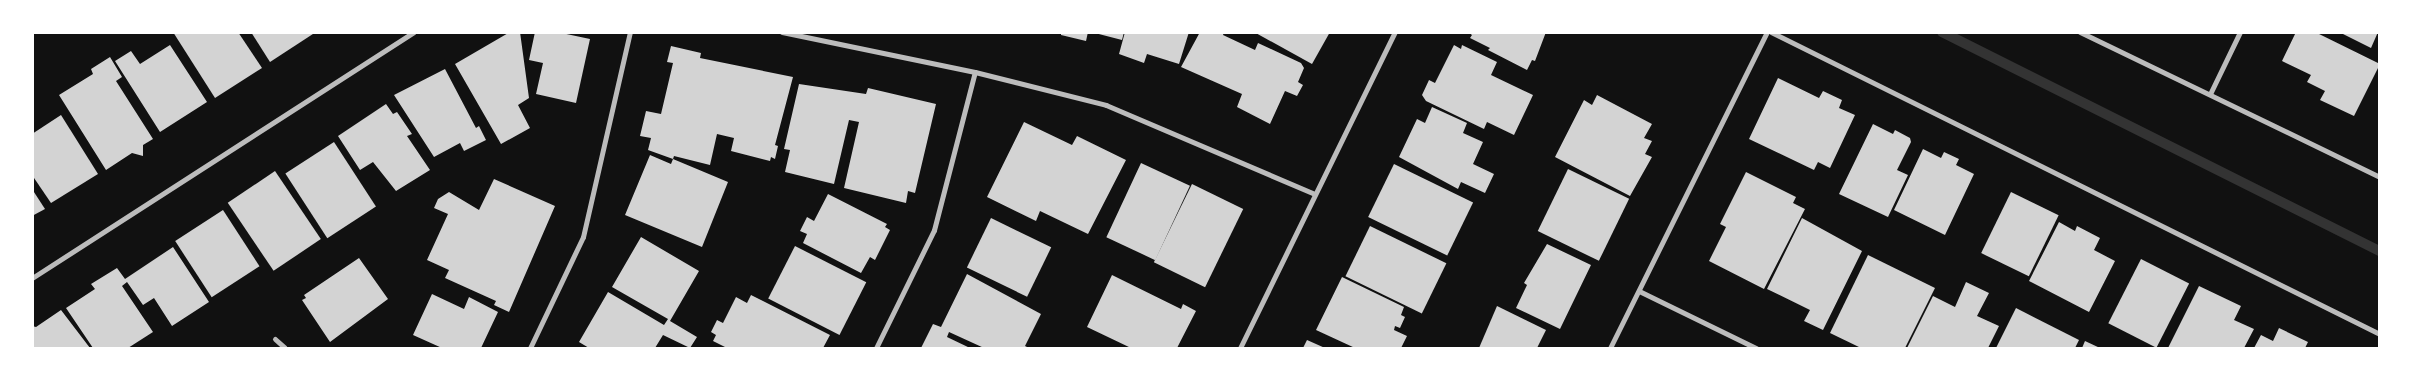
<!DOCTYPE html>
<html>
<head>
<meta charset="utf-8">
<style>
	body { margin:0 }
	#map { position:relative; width:2412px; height:381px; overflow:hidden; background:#111; font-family:Ubuntu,sans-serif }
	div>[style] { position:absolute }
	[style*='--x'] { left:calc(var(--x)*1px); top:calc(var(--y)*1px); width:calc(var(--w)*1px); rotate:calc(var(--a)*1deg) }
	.stream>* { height:10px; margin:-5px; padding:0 5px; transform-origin:5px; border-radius:5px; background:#333 }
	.building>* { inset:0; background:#d3d3d3; transform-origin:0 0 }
	.minor>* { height:5px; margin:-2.5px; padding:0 2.5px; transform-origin:2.5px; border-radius:2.5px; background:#bcbcbc }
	span { translate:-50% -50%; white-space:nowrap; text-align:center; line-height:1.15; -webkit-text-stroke:4px #fff; paint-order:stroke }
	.frame { position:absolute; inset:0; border:34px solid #fff; pointer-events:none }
</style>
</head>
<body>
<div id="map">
	<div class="stream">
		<div style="--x:1942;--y:32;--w:490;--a:26.6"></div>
	</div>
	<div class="building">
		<div style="clip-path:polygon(173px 32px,238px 32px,262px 68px,215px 98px)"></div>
		<div style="clip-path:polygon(251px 32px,316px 32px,270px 62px)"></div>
		<div style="clip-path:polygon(510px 32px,520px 32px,529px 98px,518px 105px,530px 128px,501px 144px,455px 64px)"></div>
		<div style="clip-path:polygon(535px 32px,557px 32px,590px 39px,576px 103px,536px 94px,543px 63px,529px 60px)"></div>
		<div style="clip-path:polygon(1061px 32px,1088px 32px,1086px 41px,1061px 35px)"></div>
		<div style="clip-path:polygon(1091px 32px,1124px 32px,1122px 40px)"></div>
		<div style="clip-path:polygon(1125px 32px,1189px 32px,1179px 64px,1147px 54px,1144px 63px,1119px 54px)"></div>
		<div style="clip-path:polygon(1200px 32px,1224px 32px,1223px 35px,1255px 50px,1258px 43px,1301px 63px,1304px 68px,1298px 82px,1303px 85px,1297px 96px,1285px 91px,1270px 124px,1237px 107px,1242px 94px,1181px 67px)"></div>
		<div style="clip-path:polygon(1254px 32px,1330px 32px,1312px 64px)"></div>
		<div style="clip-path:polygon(1468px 32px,1546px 32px,1535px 61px,1532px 60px,1527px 70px,1488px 50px,1490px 48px,1470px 38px,1472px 35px)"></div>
		<div style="clip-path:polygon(2296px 32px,2315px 32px,2380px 64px,2354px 116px,2320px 100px,2325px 91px,2307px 82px,2311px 75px,2282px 61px)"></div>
		<div style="clip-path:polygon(2339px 32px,2378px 32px,2371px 48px)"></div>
		<div style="clip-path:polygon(170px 45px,207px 102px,160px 132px,115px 61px,131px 51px,140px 64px)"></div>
		<div style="clip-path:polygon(1454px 45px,1461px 49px,1462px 45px,1497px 62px,1491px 75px,1533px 95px,1514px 135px,1487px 122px,1484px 129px,1426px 101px,1422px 95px,1429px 80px,1435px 83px)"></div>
		<div style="clip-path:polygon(671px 46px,701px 53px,700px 58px,793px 77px,775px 145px,778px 146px,775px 159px,771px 157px,770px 161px,731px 151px,734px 138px,717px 134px,710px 165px,674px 156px,673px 159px,648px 150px,651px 138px,640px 136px,646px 111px,661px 114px,673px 63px,667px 62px)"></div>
		<div style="clip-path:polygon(110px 57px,122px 77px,116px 81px,153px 139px,143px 145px,143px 156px,132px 153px,106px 170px,59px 95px,93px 74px,91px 69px)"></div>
		<div style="clip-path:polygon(445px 69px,476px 128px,479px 126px,486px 140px,464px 151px,460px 143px,434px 157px,394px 95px)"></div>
		<div style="clip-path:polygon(1778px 78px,1819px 98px,1823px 91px,1842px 100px,1839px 108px,1855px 115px,1830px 168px,1818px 162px,1814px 170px,1749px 139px)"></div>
		<div style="clip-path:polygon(799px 84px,866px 94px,868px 88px,936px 104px,915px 193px,908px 191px,906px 203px,844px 188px,859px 122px,849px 120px,834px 184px,785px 172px,790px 150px,784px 149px)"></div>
		<div style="clip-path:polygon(1597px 95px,1652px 124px,1644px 138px,1652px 141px,1645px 154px,1652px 157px,1630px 196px,1555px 157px,1584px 100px,1592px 105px)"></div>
		<div style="clip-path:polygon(386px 104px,393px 114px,397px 112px,412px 134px,407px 136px,430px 170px,396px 191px,373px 162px,360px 170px,338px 136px)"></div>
		<div style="clip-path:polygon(1432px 107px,1467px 123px,1463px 133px,1483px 142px,1473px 164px,1494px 174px,1485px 193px,1461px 182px,1458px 189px,1399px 157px,1417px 119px,1425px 123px)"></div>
		<div style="clip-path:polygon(61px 115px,98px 174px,51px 203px,32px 175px,32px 134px)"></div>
		<div style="clip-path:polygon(1024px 122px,1072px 145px,1077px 136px,1126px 160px,1088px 234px,1040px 211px,1036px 221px,987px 197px)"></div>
		<div style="clip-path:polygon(1873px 124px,1893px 134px,1895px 130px,1910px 138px,1911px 142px,1897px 170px,1908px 175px,1888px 217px,1839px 194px)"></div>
		<div style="left:334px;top:142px;width:77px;height:58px;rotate:57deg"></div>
		<div style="clip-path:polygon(1923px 149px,1941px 158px,1944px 152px,1959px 159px,1956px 165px,1974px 174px,1945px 235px,1894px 210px)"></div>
		<div style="clip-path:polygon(650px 155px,671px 164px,673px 159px,728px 182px,702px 247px,625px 215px)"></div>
		<div style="left:1141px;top:163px;width:54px;height:82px;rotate:25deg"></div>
		<div style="left:1394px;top:164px;width:88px;height:59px;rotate:26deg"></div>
		<div style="left:1568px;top:169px;width:68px;height:69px;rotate:26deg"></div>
		<div style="left:275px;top:171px;width:82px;height:57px;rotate:56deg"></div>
		<div style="clip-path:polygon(1746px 172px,1796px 197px,1793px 203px,1805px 209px,1764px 289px,1709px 261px,1726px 227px,1720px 224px)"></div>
		<div style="clip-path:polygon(494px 179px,555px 206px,509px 312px,494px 305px,496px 301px,445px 278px,449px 270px,427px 260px,448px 214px,434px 208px,438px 199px,449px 192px,479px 210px)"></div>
		<div style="left:1192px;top:184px;width:57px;height:87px;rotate:26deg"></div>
		<div style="clip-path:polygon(32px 189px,45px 209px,32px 216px)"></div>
		<div style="left:2011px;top:192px;width:53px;height:68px;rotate:26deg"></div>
		<div style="clip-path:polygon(828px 194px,887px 224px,885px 227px,890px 230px,875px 260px,870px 257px,861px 273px,803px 243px,807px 234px,800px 231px,807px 217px,814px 221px)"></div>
		<div style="left:223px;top:210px;width:67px;height:57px;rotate:57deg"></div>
		<div style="left:991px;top:218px;width:67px;height:55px;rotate:26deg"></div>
		<div style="clip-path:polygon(1802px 218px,1862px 251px,1823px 330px,1804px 321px,1810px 310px,1767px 289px)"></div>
		<div style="clip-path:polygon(2059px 222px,2075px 231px,2077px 226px,2100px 238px,2094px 250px,2115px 261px,2089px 312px,2029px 281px)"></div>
		<div style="left:1370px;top:226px;width:85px;height:56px;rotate:26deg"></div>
		<div style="clip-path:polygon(641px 237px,699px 271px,670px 321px,697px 337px,690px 348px,663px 335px,655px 348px,589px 348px,579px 342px,608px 292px,664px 325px,668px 319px,612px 287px)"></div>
		<div style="clip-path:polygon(1547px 244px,1591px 265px,1560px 329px,1516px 308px,1527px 285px,1524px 283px)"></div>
		<div style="left:795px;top:246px;width:80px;height:59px;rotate:27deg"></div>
		<div style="clip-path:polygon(173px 247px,209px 302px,172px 326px,154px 298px,143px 305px,127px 282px,122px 286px,153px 332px,128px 348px,93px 348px,66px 308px,95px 289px,91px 284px,117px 268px,125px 279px)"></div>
		<div style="clip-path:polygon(1868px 255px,1935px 288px,1905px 348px,1861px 348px,1830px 333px)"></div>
		<div style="clip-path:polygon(359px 258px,388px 299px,330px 342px,302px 300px,306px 298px,304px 295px)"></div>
		<div style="left:2141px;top:259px;width:54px;height:72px;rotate:27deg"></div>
		<div style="clip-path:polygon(967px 274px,1041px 314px,1025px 346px,1029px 348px,984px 348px,949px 332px,947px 337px,970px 348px,921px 348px,933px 324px,941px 327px)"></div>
		<div style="clip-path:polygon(1112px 275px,1181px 309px,1183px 304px,1196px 311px,1177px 348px,1131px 348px,1087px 327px)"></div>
		<div style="clip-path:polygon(1342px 277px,1404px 307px,1401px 315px,1405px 317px,1400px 328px,1395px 326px,1394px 330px,1407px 336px,1401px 348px,1355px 348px,1316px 330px)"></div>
		<div style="clip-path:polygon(1966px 282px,1989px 293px,1977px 316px,1999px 326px,1988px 348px,1907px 348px,1933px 296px,1955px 307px)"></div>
		<div style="clip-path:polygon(2199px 286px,2241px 306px,2234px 320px,2254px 329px,2244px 348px,2168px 348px)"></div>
		<div style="clip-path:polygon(432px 294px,464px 309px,469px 297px,498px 312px,481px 348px,442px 348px,413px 335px)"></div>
		<div style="clip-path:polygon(751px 295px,830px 335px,823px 348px,727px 348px,713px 341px,716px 335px,711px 332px,717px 320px,723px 323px,736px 297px,747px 303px)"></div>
		<div style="clip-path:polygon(1497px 306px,1546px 330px,1537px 348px,1479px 348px)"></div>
		<div style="clip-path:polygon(2016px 308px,2079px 340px,2075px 348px,1996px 348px)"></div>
		<div style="clip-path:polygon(61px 310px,90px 348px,32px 348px,32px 326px,36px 327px)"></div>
		<div style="clip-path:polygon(2279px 328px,2308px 342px,2305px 348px,2254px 348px,2261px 335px,2273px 341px)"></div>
		<div style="clip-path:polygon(1307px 340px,1325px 348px,1303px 348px)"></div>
		<div style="clip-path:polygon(2085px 341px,2100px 348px,2082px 348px)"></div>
	</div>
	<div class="minor">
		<div style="--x:782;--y:32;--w:197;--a:11.7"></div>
		<div style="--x:975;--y:72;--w:135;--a:14.1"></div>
		<div style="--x:1106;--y:105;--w:227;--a:23.1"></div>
		<div style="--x:1771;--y:32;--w:680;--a:26.38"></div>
		<div style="--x:2080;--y:32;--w:333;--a:25.8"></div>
		<div style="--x:2210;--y:94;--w:69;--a:-64.2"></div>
		<div style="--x:32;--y:278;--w:454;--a:-32.8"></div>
		<div style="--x:1639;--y:291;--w:130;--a:26"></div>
		<div style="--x:275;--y:339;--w:13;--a:42"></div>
		<div style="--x:530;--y:348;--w:123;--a:-64.5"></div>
		<div style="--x:583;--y:237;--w:210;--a:-77.1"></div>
		<div style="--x:876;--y:348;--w:131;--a:-63.8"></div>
		<div style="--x:934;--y:230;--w:163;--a:-75.5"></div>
		<div style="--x:1240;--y:348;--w:352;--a:-63.9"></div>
		<div style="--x:1610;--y:348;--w:353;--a:-63.6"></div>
	</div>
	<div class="frame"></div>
</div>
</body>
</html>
